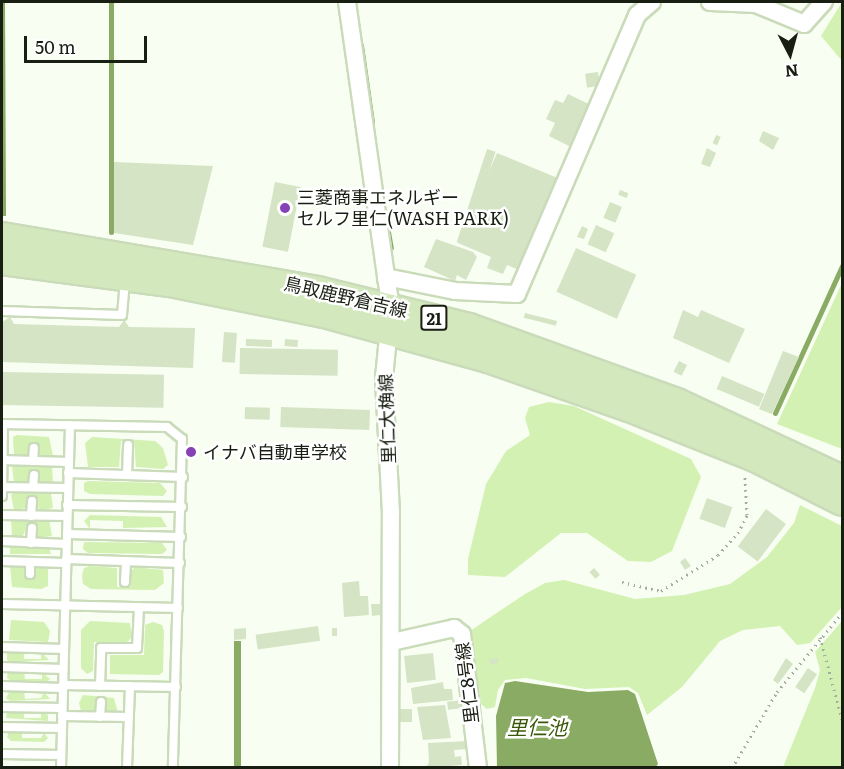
<!DOCTYPE html>
<html>
<head>
<meta charset="utf-8">
<style>
	body { margin:0 }
	#map { position:relative; width:844px; height:769px; overflow:hidden; background:#f8fef1; font-family:Literata,"Noto Sans JP",serif }
	div>[style] { position:absolute }
	[style*='--x'] { left:calc(var(--x)*1px); top:calc(var(--y)*1px); width:calc(var(--w)*1px); rotate:calc(var(--a)*1deg) }
	.green>* { inset:0; background:#d3f1b3 }
	.water>* { inset:0; background:#8aab64; transform-origin:0 0 }
	.stream>* { height:5px; margin:-2.5px; padding:0 2.5px; transform-origin:2.5px; border-radius:2.5px; background:#8aab64 }
	.building>* { inset:0; background:#d4e4c4; transform-origin:0 0 }
	.path>* { height:3px; margin-top:-1.5px; transform-origin:0; background:repeating-linear-gradient(90deg,#a6ac9f 0 1.5px,transparent 0 6px) }
	.roads { filter:drop-shadow(2px 0 #cadbba) drop-shadow(-2px 0 #cadbba) drop-shadow(0 2px #cadbba) drop-shadow(0 -2px #cadbba) }
	.lane>* { height:8px; margin:-4px; padding:0 4px; transform-origin:4px; border-radius:4px; background:#fff }
	.street>* { height:16px; margin:-8px; padding:0 8px; transform-origin:8px; border-radius:8px; background:#fff }
	.primary>* { height:26px; margin:-13px; padding:0 13px; transform-origin:13px; border-radius:13px; background:#d4e8be }
	.dots>* { width:16px; height:16px; translate:-50% -50%; box-sizing:border-box; border:3px solid #fff; border-radius:50% }
	span { translate:-50% -50%; white-space:nowrap; text-align:center; line-height:1.15; -webkit-text-stroke:5px #fff; paint-order:stroke }
	.shield-label span { padding:2px 4px; background:#fff; border:2px solid; border-radius:4px; -webkit-text-stroke-width:0 }
	.shield-label { font-size:16px; color:#181e12; font-weight:700 }
	.poi-label { font-size:18px; color:#181e12 }
	.left { translate:0 -50%; text-align:left }
	.street-label { font-size:18px; color:#181e12 }
	.water-label { font-size:20px; color:#3b5808; font-style:italic }
	.frame { position:absolute; inset:0; border:3px solid #181e12; pointer-events:none }
	.north { position:absolute; left:760px; top:24px; width:60px; height:60px; -webkit-text-stroke:4px #fff; paint-order:stroke; rotate:174deg; font-size:16px; font-weight:700; line-height:24px; text-align:center; color:#181e12 }
	.north::after { content:''; display:block; margin:auto; width:21px; height:27px; background:#181e12; clip-path:polygon(50% 0,100% 100%,50% 72%,0 100%) }
	.scale { position:absolute; left:24px; top:36px; width:123px; height:27px; box-sizing:border-box; border:3px solid #181e12; border-top:0; padding-left:8px; font-size:18px; line-height:21px; white-space:nowrap; color:#181e12; -webkit-text-stroke:4px #fff; paint-order:stroke }
</style>
</head>
<body>
<div id="map">
	<div class="green">
		<div style="clip-path:polygon(842px 2px,842px 61px,821px 36px)"></div>
		<div style="clip-path:polygon(842px 283px,842px 449px,777px 424px)"></div>
		<div style="clip-path:polygon(549px 402px,574px 406px,691px 459px,701px 477px,672px 551px,651px 562px,628px 561px,587px 533px,561px 533px,505px 577px,468px 575px,468px 559px,486px 484px,506px 451px,530px 435px,525px 418px,529px 407px)"></div>
		<div style="clip-path:polygon(17px 435px,49px 437px,53px 456px,40px 456px,38px 445px,29px 444px,28px 455px,14px 455px,13px 437px)"></div>
		<div style="clip-path:polygon(92px 437px,155px 441px,163px 448px,168px 465px,163px 469px,136px 467px,134px 441px,121px 441px,119px 467px,88px 467px,85px 443px)"></div>
		<div style="clip-path:polygon(17px 465px,52px 467px,53px 482px,39px 483px,38px 472px,28px 472px,28px 482px,14px 482px,12px 467px)"></div>
		<div style="clip-path:polygon(88px 481px,160px 483px,167px 491px,163px 496px,90px 494px,84px 491px,84px 483px)"></div>
		<div style="clip-path:polygon(15px 492px,51px 494px,53px 508px,39px 511px,37px 499px,28px 499px,27px 508px,14px 510px,11px 495px)"></div>
		<div style="clip-path:polygon(800px 505px,842px 526px,842px 607px,810px 643px,797px 645px,780px 626px,743px 630px,720px 641px,682px 687px,647px 715px,638px 693px,629px 687px,585px 689px,526px 678px,505px 680px,498px 690px,495px 707px,487px 709px,481px 704px,470px 631px,525px 594px,545px 583px,564px 580px,635px 599px,684px 595px,730px 584px,767px 557px,794px 523px)"></div>
		<div style="clip-path:polygon(90px 515px,161px 517px,167px 527px,123px 528px,123px 521px,90px 520px,90px 529px,84px 521px)"></div>
		<div style="clip-path:polygon(11px 520px,49px 520px,52px 536px,38px 538px,36px 525px,27px 526px,23px 536px,12px 537px)"></div>
		<div style="clip-path:polygon(84px 542px,162px 543px,167px 550px,162px 554px,88px 553px,83px 549px)"></div>
		<div style="clip-path:polygon(22px 546px,49px 548px,51px 554px,10px 554px,10px 547px)"></div>
		<div style="clip-path:polygon(24px 565px,26px 577px,35px 577px,36px 566px,48px 566px,48px 586px,41px 589px,12px 587px,10px 566px)"></div>
		<div style="clip-path:polygon(90px 566px,117px 568px,117px 587px,131px 587px,131px 571px,135px 567px,163px 570px,164px 583px,155px 590px,91px 589px,83px 584px,82px 575px,84px 568px)"></div>
		<div style="clip-path:polygon(11px 620px,44px 622px,50px 631px,48px 642px,9px 640px)"></div>
		<div style="clip-path:polygon(90px 621px,130px 623px,132px 637px,127px 642px,94px 642px,93px 671px,87px 674px,81px 668px,81px 630px)"></div>
		<div style="clip-path:polygon(842px 621px,842px 767px,783px 767px,815px 688px,820px 670px,815px 652px)"></div>
		<div style="clip-path:polygon(153px 622px,162px 625px,164px 631px,163px 672px,159px 675px,110px 674px,110px 655px,144px 655px,145px 625px)"></div>
		<div style="clip-path:polygon(7px 652px,24px 653px,24px 659px,41px 659px,41px 652px,49px 660px,10px 662px,7px 660px)"></div>
		<div style="clip-path:polygon(8px 672px,24px 672px,25px 679px,42px 679px,42px 672px,50px 679px,46px 683px,11px 681px,7px 678px)"></div>
		<div style="clip-path:polygon(10px 691px,24px 691px,25px 699px,41px 698px,44px 692px,50px 699px,10px 701px,6px 698px)"></div>
		<div style="clip-path:polygon(83px 695px,114px 698px,118px 713px,106px 712px,104px 700px,96px 699px,94px 711px,81px 711px,79px 703px)"></div>
		<div style="clip-path:polygon(41px 711px,48px 715px,48px 721px,6px 718px,7px 712px,24px 712px,24px 718px,41px 718px)"></div>
		<div style="clip-path:polygon(9px 731px,22px 732px,22px 738px,41px 738px,44px 733px,48px 738px,44px 742px,11px 741px,7px 737px)"></div>
	</div>
	<div class="water">
		<div style="clip-path:polygon(2px 2px,5px 2px,6px 216px,2px 216px)"></div>
		<div style="left:234px;top:641px;width:7px;height:126px"></div>
		<div style="clip-path:polygon(515px 681px,588px 692px,628px 690px,635px 694px,658px 764px,655px 768px,497px 767px,496px 716px,505px 683px)"></div>
	</div>
	<div class="stream">
		<div style="--x:111;--y:2;--w:230;--a:90"></div>
		<div style="--x:361;--y:45;--w:78;--a:81.9"></div>
		<div style="--x:387;--y:226;--w:22;--a:80"></div>
		<div style="--x:775;--y:413;--w:162;--a:-65.5"></div>
	</div>
	<div class="building">
		<div style="left:598px;top:72px;width:14px;height:13px;rotate:82deg"></div>
		<div style="clip-path:polygon(568px 94px,591px 105px,573px 148px,549px 136px,555px 123px,546px 119px,555px 100px,563px 103px)"></div>
		<div style="clip-path:polygon(763px 131px,779px 138px,773px 150px,759px 141px)"></div>
		<div style="left:716px;top:135px;width:5px;height:9px;rotate:22deg"></div>
		<div style="clip-path:polygon(707px 148px,716px 153px,710px 167px,701px 164px)"></div>
		<div style="left:487px;top:149px;width:9px;height:98px;rotate:18deg"></div>
		<div style="clip-path:polygon(497px 153px,560px 179px,517px 269px,507px 265px,503px 274px,487px 268px,491px 257px,458px 243px)"></div>
		<div style="clip-path:polygon(114px 162px,213px 166px,193px 245px,114px 233px)"></div>
		<div style="left:275px;top:182px;width:26px;height:66px;rotate:11deg"></div>
		<div style="left:620px;top:190px;width:9px;height:5px;rotate:21deg"></div>
		<div style="left:610px;top:202px;width:13px;height:17px;rotate:23deg"></div>
		<div style="left:596px;top:225px;width:20px;height:21px;rotate:24deg"></div>
		<div style="clip-path:polygon(582px 226px,588px 229px,584px 239px,577px 237px)"></div>
		<div style="clip-path:polygon(436px 239px,473px 252px,477px 257px,466px 280px,457px 275px,455px 281px,424px 267px)"></div>
		<div style="left:576px;top:248px;width:66px;height:48px;rotate:24deg"></div>
		<div style="clip-path:polygon(683px 310px,698px 317px,701px 310px,745px 329px,729px 363px,673px 338px)"></div>
		<div style="left:525px;top:313px;width:33px;height:5px;rotate:14deg"></div>
		<div style="clip-path:polygon(10px 317px,14px 324px,119px 327px,124px 320px,129px 327px,195px 328px,193px 368px,2px 362px,2px 322px)"></div>
		<div style="left:224px;top:332px;width:13px;height:30px;rotate:4deg"></div>
		<div style="left:246px;top:339px;width:26px;height:7px;rotate:2deg"></div>
		<div style="left:285px;top:339px;width:13px;height:7px;rotate:4deg"></div>
		<div style="left:240px;top:348px;width:98px;height:26px;rotate:1deg"></div>
		<div style="clip-path:polygon(783px 351px,799px 357px,772px 414px,759px 409px)"></div>
		<div style="left:679px;top:361px;width:9px;height:12px;rotate:27deg"></div>
		<div style="left:2px;top:372px;width:162px;height:33px;rotate:1deg"></div>
		<div style="left:722px;top:376px;width:46px;height:14px;rotate:23deg"></div>
		<div style="left:245px;top:407px;width:25px;height:12px;rotate:2deg"></div>
		<div style="left:281px;top:407px;width:89px;height:20px;rotate:2deg"></div>
		<div style="left:707px;top:498px;width:27px;height:22px;rotate:20deg"></div>
		<div style="left:766px;top:509px;width:25px;height:47px;rotate:37deg"></div>
		<div style="clip-path:polygon(685px 558px,691px 566px,685px 570px,680px 562px)"></div>
		<div style="left:594px;top:568px;width:9px;height:6px;rotate:49deg"></div>
		<div style="clip-path:polygon(359px 581px,360px 596px,368px 596px,369px 615px,344px 617px,342px 583px)"></div>
		<div style="clip-path:polygon(371px 604px,380px 604px,380px 615px,372px 616px)"></div>
		<div style="left:318px;top:626px;width:15px;height:63px;rotate:82deg"></div>
		<div style="clip-path:polygon(246px 628px,246px 639px,234px 640px,234px 629px)"></div>
		<div style="left:332px;top:628px;width:5px;height:8px"></div>
		<div style="left:433px;top:653px;width:27px;height:29px;rotate:84deg"></div>
		<div style="clip-path:polygon(498px 658px,498px 663px,490px 665px,489px 659px)"></div>
		<div style="clip-path:polygon(786px 658px,793px 664px,778px 684px,773px 680px)"></div>
		<div style="left:808px;top:668px;width:11px;height:23px;rotate:34deg"></div>
		<div style="clip-path:polygon(443px 682px,444px 689px,452px 689px,453px 700px,413px 704px,411px 688px)"></div>
		<div style="left:462px;top:700px;width:8px;height:15px;rotate:83deg"></div>
		<div style="clip-path:polygon(445px 705px,451px 738px,423px 740px,417px 707px)"></div>
		<div style="left:400px;top:709px;width:12px;height:13px"></div>
		<div style="clip-path:polygon(469px 741px,468px 749px,454px 750px,455px 757px,461px 756px,462px 765px,425px 768px,429px 763px,428px 743px)"></div>
	</div>
	<div class="path">
		<div style="--x:622;--y:582;--w:40;--a:13"></div>
		<div style="--x:661;--y:591;--w:67;--a:-32.3"></div>
		<div style="--x:718;--y:555;--w:30;--a:-48"></div>
		<div style="--x:738;--y:533;--w:20;--a:-63"></div>
		<div style="--x:747;--y:515;--w:39;--a:-93"></div>
		<div style="--x:820;--y:637;--w:85;--a:75"></div>
		<div style="--x:732;--y:768;--w:88;--a:-59.4"></div>
		<div style="--x:777;--y:692;--w:102;--a:-50.6"></div>
	</div>
	<div class="roads">
		<div class="lane">
			<div style="--x:2;--y:311;--w:120;--a:1.9"></div>
			<div style="--x:122;--y:315;--w:34;--a:-85"></div>
			<div style="--x:2;--y:424;--w:165;--a:1"></div>
			<div style="--x:167;--y:427;--w:19;--a:39"></div>
			<div style="--x:182;--y:439;--w:329;--a:91.6"></div>
			<div style="--x:2;--y:460;--w:67;--a:1.7"></div>
			<div style="--x:33;--y:461;--w:13;--a:-86"></div>
			<div style="--x:68;--y:473;--w:115;--a:2"></div>
			<div style="--x:127;--y:475;--w:30;--a:-88"></div>
			<div style="--x:2;--y:487;--w:66;--a:0.9"></div>
			<div style="--x:33;--y:487;--w:12;--a:-85"></div>
			<div style="--x:2;--y:496;--w:72;--a:-89.2"></div>
			<div style="--x:67;--y:505;--w:115;--a:1"></div>
			<div style="--x:2;--y:515;--w:65;--a:0.9"></div>
			<div style="--x:31;--y:516;--w:15;--a:-86"></div>
			<div style="--x:67;--y:534;--w:114;--a:1.5"></div>
			<div style="--x:2;--y:541;--w:64;--a:2.7"></div>
			<div style="--x:31;--y:543;--w:15;--a:-86"></div>
			<div style="--x:66;--y:559;--w:114;--a:2"></div>
			<div style="--x:2;--y:561;--w:64;--a:1.8"></div>
			<div style="--x:30;--y:562;--w:12;--a:90"></div>
			<div style="--x:125;--y:582;--w:21;--a:-87"></div>
			<div style="--x:2;--y:604;--w:176;--a:1.3"></div>
			<div style="--x:2;--y:647;--w:62;--a:1.8"></div>
			<div style="--x:2;--y:667;--w:61;--a:1.9"></div>
			<div style="--x:63;--y:685;--w:113;--a:1"></div>
			<div style="--x:2;--y:686;--w:60;--a:1.9"></div>
			<div style="--x:100;--y:686;--w:38;--a:-88"></div>
			<div style="--x:101;--y:648;--w:36;--a:0"></div>
			<div style="--x:137;--y:648;--w:41;--a:-87.2"></div>
			<div style="--x:2;--y:707;--w:60;--a:1"></div>
			<div style="--x:62;--y:716;--w:67;--a:0.9"></div>
			<div style="--x:100;--y:717;--w:15;--a:-86"></div>
			<div style="--x:2;--y:727;--w:60;--a:1"></div>
			<div style="--x:2;--y:754;--w:59;--a:1"></div>
			<div style="--x:61;--y:768;--w:343;--a:-88.5"></div>
			<div style="--x:127;--y:768;--w:82;--a:-87.9"></div>
		</div>
		<div class="street">
			<div style="--x:347;--y:2;--w:278;--a:81.9"></div>
			<div style="--x:710;--y:2;--w:46;--a:2.5"></div>
			<div style="--x:756;--y:4;--w:52;--a:22.6"></div>
			<div style="--x:804;--y:24;--w:30;--a:-48"></div>
			<div style="--x:392;--y:642;--w:64;--a:-12.7"></div>
			<div style="--x:454;--y:628;--w:10;--a:37"></div>
			<div style="--x:462;--y:634;--w:135;--a:83.2"></div>
			<div style="--x:390;--y:768;--w:255;--a:-89.8"></div>
			<div style="--x:391;--y:513;--w:135;--a:-93"></div>
			<div style="--x:384;--y:378;--w:72;--a:-84.4"></div>
			<div style="--x:391;--y:306;--w:29;--a:-100"></div>
			<div style="--x:386;--y:277;--w:70;--a:11.5"></div>
			<div style="--x:455;--y:291;--w:62;--a:2.8"></div>
			<div style="--x:517;--y:294;--w:304;--a:-66.7"></div>
			<div style="--x:637;--y:15;--w:20;--a:-41"></div>
		</div>
		<div class="primary">
			<div style="--x:2;--y:236;--w:321;--a:9.7"></div>
			<div style="--x:318;--y:290;--w:155;--a:13.8"></div>
			<div style="--x:469;--y:327;--w:221;--a:19.8"></div>
			<div style="--x:677;--y:402;--w:182;--a:25"></div>
			<div style="--x:2;--y:261;--w:169;--a:7.5"></div>
			<div style="--x:170;--y:283;--w:157;--a:11.4"></div>
			<div style="--x:324;--y:314;--w:170;--a:15.3"></div>
			<div style="--x:488;--y:359;--w:149;--a:19.2"></div>
			<div style="--x:629;--y:408;--w:136;--a:21.6"></div>
			<div style="--x:755;--y:458;--w:97;--a:26.8"></div>
		</div>
	</div>
	<div class="dots">
		<div style="left:285px;top:208px;background:#8641b4"></div>
		<div style="left:191px;top:452px;background:#8641b4"></div>
	</div>
	<div class="shield-label">
		<span style="left:434px;top:318px">21</span>
	</div>
	<div class="poi-label">
		<span class="left" style="left:297px;top:208px">三菱商事エネルギー<br>セルフ里仁(WASH PARK)</span>
		<span class="left" style="left:203px;top:452px">イナバ自動車学校</span>
	</div>
	<div class="street-label">
		<span style="left:346px;top:297px;rotate:13deg">鳥取鹿野倉吉線</span>
		<span style="left:387px;top:419px;rotate:-92deg">里仁大桷線</span>
		<span style="left:467px;top:683px;rotate:-97deg">里仁8号線</span>
	</div>
	<div class="water-label">
		<span style="left:537px;top:726px">里仁池</span>
	</div>
	<div class="frame"></div>
	<div class="north">N</div>
	<div class="scale">50 m</div>
</div>
</body>
</html>
